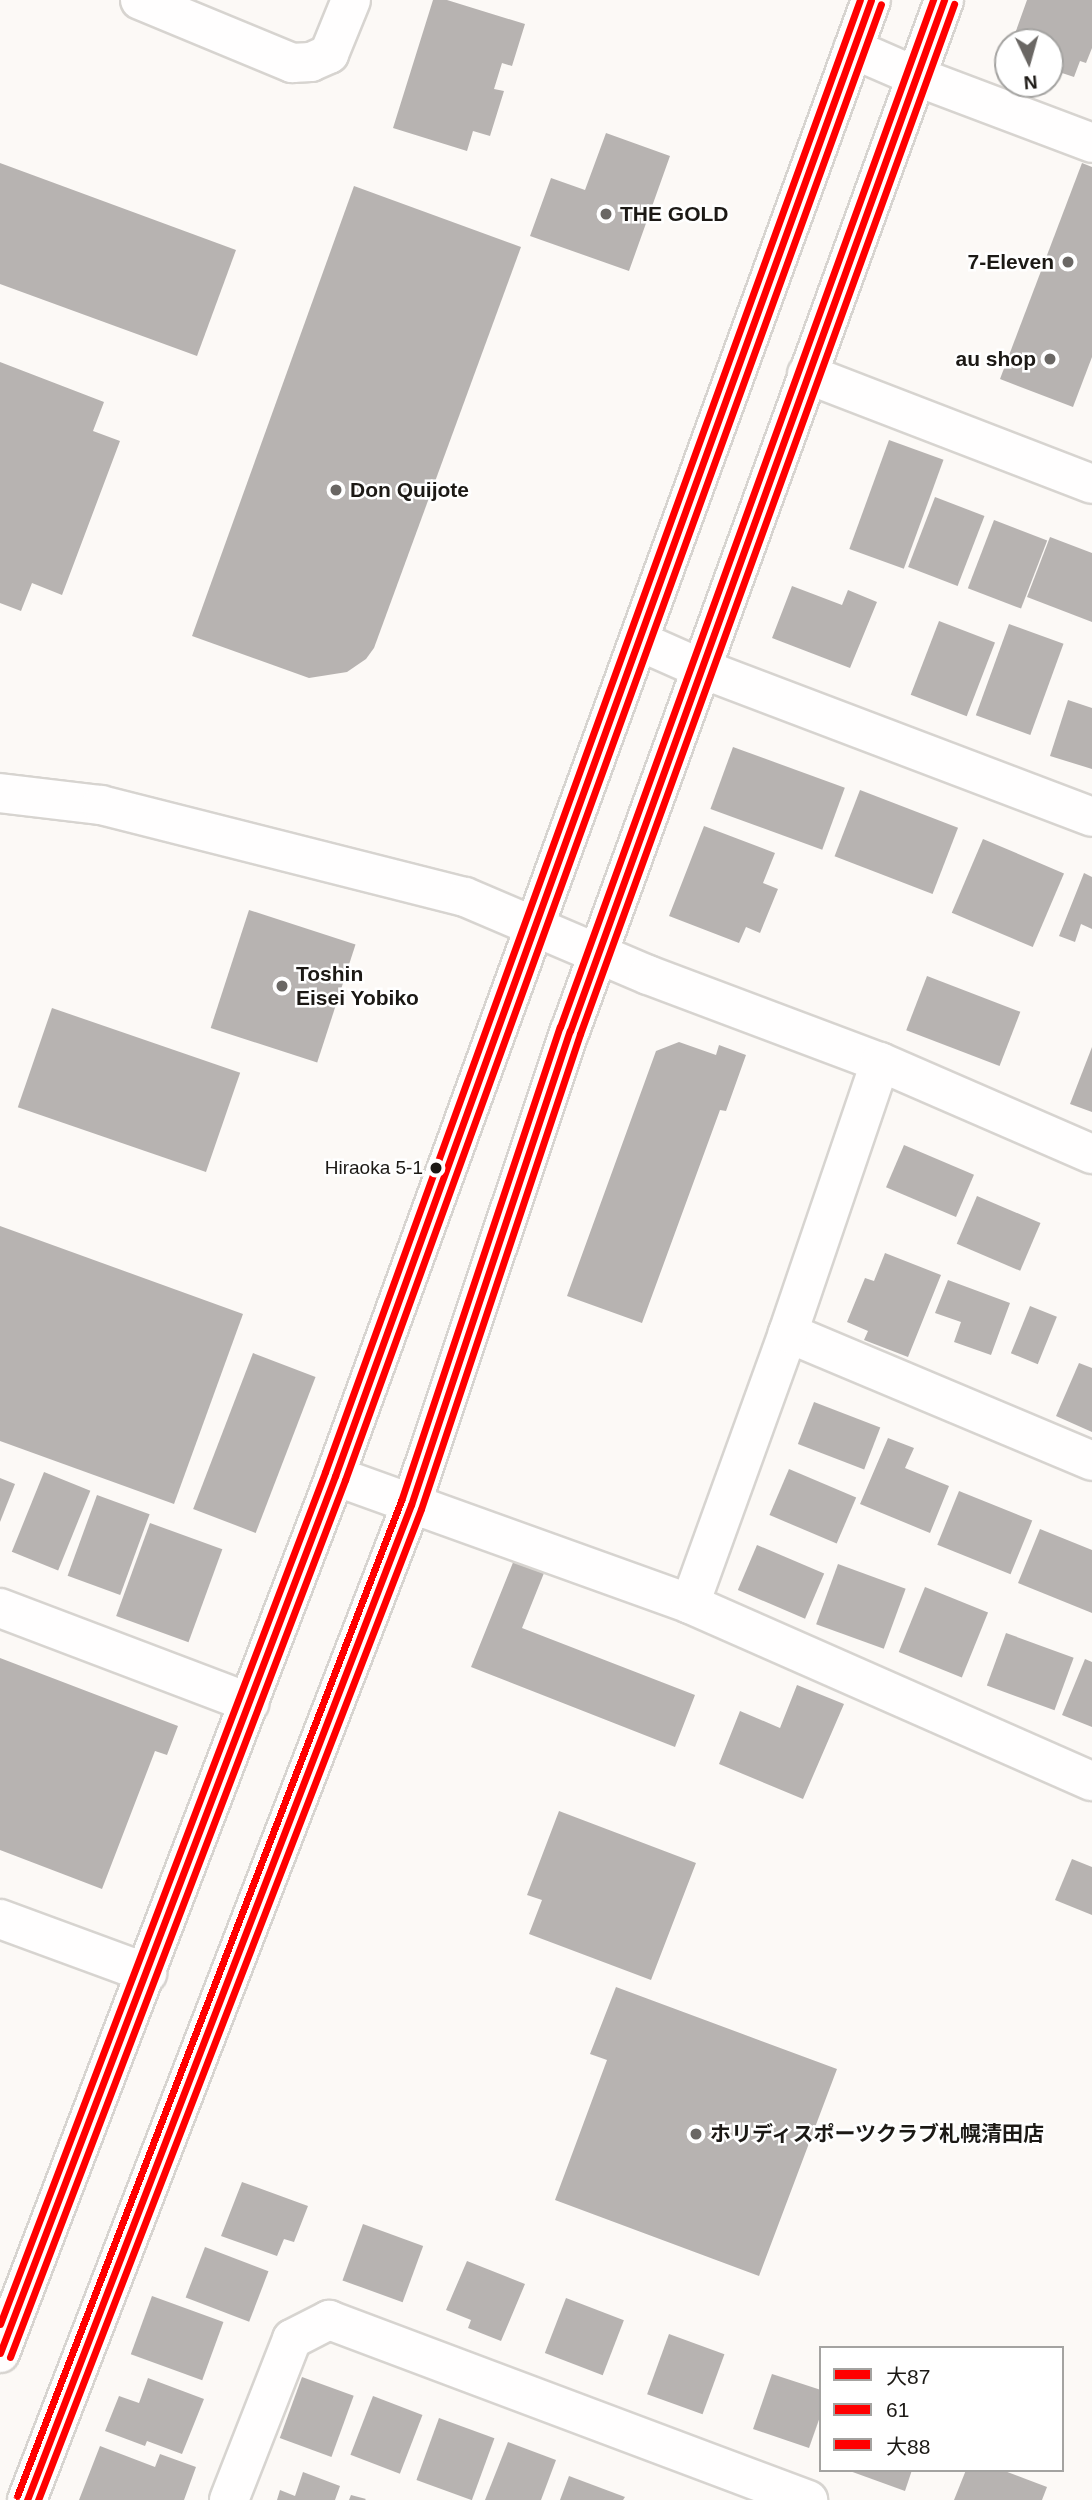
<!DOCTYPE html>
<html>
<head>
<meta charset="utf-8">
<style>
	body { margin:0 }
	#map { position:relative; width:1092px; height:2500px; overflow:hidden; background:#fcf9f6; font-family:Helvetica,"Noto Sans JP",sans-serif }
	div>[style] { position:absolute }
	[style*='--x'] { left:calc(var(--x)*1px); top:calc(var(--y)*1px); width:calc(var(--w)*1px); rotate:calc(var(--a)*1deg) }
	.building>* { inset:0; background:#b7b3b1; transform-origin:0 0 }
	.roads { filter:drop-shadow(2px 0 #d7d4d0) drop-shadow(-2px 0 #d7d4d0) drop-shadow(0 2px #d7d4d0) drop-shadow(0 -2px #d7d4d0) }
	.street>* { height:38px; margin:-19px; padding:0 19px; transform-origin:19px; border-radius:19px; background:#fffefe }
	.secondary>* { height:38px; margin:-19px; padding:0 19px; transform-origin:19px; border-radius:19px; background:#fffefe }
	.bus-1>* { height:7px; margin:-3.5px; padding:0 3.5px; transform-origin:3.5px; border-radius:3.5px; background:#f00 }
	.bus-2>* { height:7px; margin:-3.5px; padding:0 3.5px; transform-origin:3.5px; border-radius:3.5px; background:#f00 }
	.bus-3>* { height:7px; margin:-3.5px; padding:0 3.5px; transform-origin:3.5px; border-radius:3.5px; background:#f00 }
	.dots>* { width:19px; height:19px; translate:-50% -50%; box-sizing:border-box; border:4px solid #fff; border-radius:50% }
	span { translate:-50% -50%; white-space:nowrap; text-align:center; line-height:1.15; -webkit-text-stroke:5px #fff; paint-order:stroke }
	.bus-label { font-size:19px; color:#1c1915 }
	.right { translate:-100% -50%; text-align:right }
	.poi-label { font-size:21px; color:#1c1915; font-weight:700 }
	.left { translate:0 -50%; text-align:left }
	.legend { position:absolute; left:819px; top:2346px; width:245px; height:126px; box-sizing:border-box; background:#fff; border:2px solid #a4a3a1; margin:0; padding:9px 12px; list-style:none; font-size:21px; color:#1c1915 }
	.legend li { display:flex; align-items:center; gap:14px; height:35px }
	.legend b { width:35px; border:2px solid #a4a3a1 }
	.north { position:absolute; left:994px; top:28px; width:70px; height:70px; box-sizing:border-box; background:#fff; border:2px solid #a4a3a1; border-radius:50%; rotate:175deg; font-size:19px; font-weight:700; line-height:28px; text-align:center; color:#1c1915 }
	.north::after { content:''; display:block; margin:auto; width:24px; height:32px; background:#6a6764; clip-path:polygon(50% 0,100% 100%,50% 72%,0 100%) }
</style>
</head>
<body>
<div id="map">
	<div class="building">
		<div style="clip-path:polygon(433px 0,447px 0,525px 24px,512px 66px,502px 63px,494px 89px,504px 91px,490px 136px,473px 131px,467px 151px,393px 128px)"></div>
		<div style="clip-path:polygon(1027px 0,1092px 0,1092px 48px,1086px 63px,1080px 61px,1074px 77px,1050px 69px,1050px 42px,1012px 42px)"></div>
		<div style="clip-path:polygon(606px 133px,670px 156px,629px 271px,530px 236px,551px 178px,585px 190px)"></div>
		<div style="clip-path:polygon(0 163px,236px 250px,197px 356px,0 284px)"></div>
		<div style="clip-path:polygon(1082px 163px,1092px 167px,1092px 357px,1073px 407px,1000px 379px)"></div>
		<div style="clip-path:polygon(354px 186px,521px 247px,374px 648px,366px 659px,347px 672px,309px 678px,192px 636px)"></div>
		<div style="clip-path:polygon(0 362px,104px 402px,93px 431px,120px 441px,62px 595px,32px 583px,21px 611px,0 603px)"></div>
		<div style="left:889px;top:440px;width:58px;height:116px;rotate:20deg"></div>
		<div style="left:935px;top:497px;width:53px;height:75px;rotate:21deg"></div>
		<div style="left:994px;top:520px;width:57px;height:73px;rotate:21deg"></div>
		<div style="clip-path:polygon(1050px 537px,1092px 553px,1092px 622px,1027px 597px)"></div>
		<div style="clip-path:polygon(792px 586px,842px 605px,848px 590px,877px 602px,850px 668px,772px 638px)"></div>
		<div style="left:939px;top:621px;width:60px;height:79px;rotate:21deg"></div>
		<div style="left:1009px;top:624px;width:58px;height:97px;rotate:20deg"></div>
		<div style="clip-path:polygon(1068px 700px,1092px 708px,1092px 769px,1050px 756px)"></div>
		<div style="left:733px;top:747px;width:119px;height:66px;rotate:20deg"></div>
		<div style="left:860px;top:790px;width:105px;height:71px;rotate:21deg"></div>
		<div style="clip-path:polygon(704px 826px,775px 853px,763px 883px,778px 889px,760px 933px,746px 927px,739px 943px,669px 916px)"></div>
		<div style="left:983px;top:839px;width:88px;height:80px;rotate:23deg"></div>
		<div style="clip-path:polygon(1084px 873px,1092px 877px,1092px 929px,1081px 924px,1075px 942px,1059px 936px)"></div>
		<div style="left:249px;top:910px;width:112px;height:124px;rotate:18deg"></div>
		<div style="left:927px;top:976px;width:100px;height:58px;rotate:21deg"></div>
		<div style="left:52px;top:1008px;width:199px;height:105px;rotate:19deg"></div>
		<div style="clip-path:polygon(679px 1042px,716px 1055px,719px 1045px,746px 1055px,726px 1111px,720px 1110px,642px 1323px,567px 1296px,656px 1051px)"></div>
		<div style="clip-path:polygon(1092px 1047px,1092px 1112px,1070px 1104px)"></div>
		<div style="left:904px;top:1145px;width:76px;height:46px;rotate:23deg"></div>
		<div style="left:977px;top:1196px;width:69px;height:52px;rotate:23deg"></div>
		<div style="clip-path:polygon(0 1226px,243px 1314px,174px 1504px,0 1441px)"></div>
		<div style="clip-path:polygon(885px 1253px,941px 1275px,908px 1357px,864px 1340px,868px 1331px,847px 1322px,865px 1278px,874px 1281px)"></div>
		<div style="clip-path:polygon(948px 1280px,1010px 1303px,991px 1355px,954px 1342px,961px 1322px,935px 1313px)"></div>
		<div style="left:1030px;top:1306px;width:29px;height:51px;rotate:22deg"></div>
		<div style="left:253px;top:1353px;width:67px;height:167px;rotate:21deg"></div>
		<div style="clip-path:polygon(1079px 1363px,1092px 1368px,1092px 1432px,1056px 1416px)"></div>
		<div style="left:814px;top:1402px;width:71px;height:45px;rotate:21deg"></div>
		<div style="clip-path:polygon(888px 1438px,914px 1448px,905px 1468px,949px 1486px,930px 1533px,860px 1504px)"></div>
		<div style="left:789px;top:1469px;width:73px;height:50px;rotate:23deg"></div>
		<div style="left:44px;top:1472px;width:50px;height:86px;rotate:22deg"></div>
		<div style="clip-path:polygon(0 1478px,15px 1484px,0 1522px)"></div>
		<div style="left:959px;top:1491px;width:79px;height:58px;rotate:22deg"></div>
		<div style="left:97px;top:1495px;width:56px;height:86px;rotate:20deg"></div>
		<div style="left:150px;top:1523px;width:77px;height:99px;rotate:20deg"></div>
		<div style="clip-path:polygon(1040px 1529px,1092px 1550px,1092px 1613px,1018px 1583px)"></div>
		<div style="left:757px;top:1545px;width:73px;height:49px;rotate:23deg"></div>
		<div style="clip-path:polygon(514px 1560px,544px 1573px,522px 1628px,695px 1695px,675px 1747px,471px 1667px)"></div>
		<div style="left:838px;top:1564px;width:72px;height:64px;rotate:20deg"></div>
		<div style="left:925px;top:1587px;width:68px;height:70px;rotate:22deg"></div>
		<div style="left:1006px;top:1633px;width:72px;height:56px;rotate:20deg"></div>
		<div style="clip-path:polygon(0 1658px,178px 1726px,167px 1755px,155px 1751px,102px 1889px,0 1850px)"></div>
		<div style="clip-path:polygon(1085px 1659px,1092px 1662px,1092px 1727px,1062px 1715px)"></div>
		<div style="clip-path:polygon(797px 1685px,844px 1704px,803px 1799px,719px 1764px,740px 1711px,780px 1728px)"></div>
		<div style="clip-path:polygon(559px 1811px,696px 1863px,651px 1980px,529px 1934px,542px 1900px,527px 1895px)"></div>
		<div style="clip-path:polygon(1072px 1859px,1092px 1867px,1092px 1915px,1055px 1900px)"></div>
		<div style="clip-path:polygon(616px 1987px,837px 2069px,759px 2276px,555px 2200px,607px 2060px,590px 2054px)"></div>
		<div style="clip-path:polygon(242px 2182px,308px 2206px,294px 2242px,284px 2239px,277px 2256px,221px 2236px)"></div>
		<div style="left:363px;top:2224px;width:64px;height:60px;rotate:20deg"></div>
		<div style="left:205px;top:2247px;width:68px;height:54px;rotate:21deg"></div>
		<div style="clip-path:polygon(467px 2261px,525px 2284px,501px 2341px,468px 2328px,471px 2320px,446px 2310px)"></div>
		<div style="left:152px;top:2296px;width:76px;height:62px;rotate:20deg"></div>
		<div style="left:566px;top:2298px;width:62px;height:59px;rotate:21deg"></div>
		<div style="left:669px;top:2334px;width:59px;height:64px;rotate:20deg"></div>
		<div style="clip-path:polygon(772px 2374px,821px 2390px,821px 2414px,809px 2448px,753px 2429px)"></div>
		<div style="left:302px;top:2377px;width:55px;height:65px;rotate:20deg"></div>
		<div style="clip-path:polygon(148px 2378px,204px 2399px,182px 2454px,147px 2441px,145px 2446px,105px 2431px,119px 2396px,139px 2403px)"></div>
		<div style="left:373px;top:2396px;width:53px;height:63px;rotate:21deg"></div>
		<div style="left:439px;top:2418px;width:59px;height:66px;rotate:20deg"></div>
		<div style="clip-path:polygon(508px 2442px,556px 2460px,541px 2500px,485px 2500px)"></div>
		<div style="clip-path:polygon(100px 2446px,155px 2467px,160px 2454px,196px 2467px,184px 2500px,79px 2500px)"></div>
		<div style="clip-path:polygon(847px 2470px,912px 2470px,905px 2491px)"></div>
		<div style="clip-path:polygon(966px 2470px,1002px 2470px,1047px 2487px,1042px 2500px,954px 2500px)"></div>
		<div style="clip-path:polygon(303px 2472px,340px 2486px,335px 2500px,277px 2500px,280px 2490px,295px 2496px)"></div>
		<div style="clip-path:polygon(569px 2476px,625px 2497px,623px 2500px,560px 2500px)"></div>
		<div style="clip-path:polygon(351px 2495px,366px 2499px,365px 2500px,349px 2500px)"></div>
	</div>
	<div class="roads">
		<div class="street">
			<div style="--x:140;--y:0;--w:165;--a:22.5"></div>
			<div style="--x:292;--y:63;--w:19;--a:-3"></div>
			<div style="--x:311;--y:62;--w:20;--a:-24"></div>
			<div style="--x:329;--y:54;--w:58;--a:-67.8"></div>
			<div style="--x:853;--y:49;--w:68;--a:23.5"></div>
			<div style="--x:915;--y:76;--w:189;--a:20.7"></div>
			<div style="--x:807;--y:374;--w:305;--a:21.1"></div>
			<div style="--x:639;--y:641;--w:67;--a:23.9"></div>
			<div style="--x:700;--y:668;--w:419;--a:20.8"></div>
			<div style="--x:788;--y:1333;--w:330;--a:22.8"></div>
			<div style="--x:335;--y:1476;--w:377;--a:19.8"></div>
			<div style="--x:690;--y:1604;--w:439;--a:23.8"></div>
			<div style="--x:690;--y:1604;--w:288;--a:-70.1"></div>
			<div style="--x:788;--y:1333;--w:286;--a:-71.2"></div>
			<div style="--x:0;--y:1608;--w:267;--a:20.8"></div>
			<div style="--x:0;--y:1919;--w:157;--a:20.2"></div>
			<div style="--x:229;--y:2500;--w:173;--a:-68.6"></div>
			<div style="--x:292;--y:2339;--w:42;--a:-27.2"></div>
			<div style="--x:329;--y:2320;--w:512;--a:20.6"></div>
		</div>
		<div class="secondary">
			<div style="--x:0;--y:793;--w:102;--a:6.8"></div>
			<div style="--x:101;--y:805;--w:375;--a:14.2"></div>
			<div style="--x:465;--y:897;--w:199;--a:23.1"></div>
			<div style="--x:648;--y:975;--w:248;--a:20.6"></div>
			<div style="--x:880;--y:1062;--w:231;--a:23.5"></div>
			<div style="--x:0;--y:2353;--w:939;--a:-69.09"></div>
			<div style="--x:335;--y:1476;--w:1570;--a:-70.04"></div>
			<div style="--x:27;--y:2500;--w:1067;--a:-68.9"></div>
			<div style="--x:411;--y:1505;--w:500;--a:-71.5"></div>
			<div style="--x:570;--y:1031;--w:1097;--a:-70.06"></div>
		</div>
	</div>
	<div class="bus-1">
		<div style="--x:0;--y:2353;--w:939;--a:-69.09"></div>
		<div style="--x:335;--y:1476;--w:1570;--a:-70.04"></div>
		<div style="--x:27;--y:2500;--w:1067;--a:-68.9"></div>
		<div style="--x:411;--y:1505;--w:500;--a:-71.5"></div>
		<div style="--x:570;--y:1031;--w:1097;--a:-70.06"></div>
	</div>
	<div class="bus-2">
		<div style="--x:10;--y:2357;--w:939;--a:-69.09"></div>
		<div style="--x:345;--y:1480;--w:1570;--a:-70.04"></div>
		<div style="--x:38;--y:2500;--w:1062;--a:-68.87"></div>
		<div style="--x:421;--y:1509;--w:501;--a:-71.49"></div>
		<div style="--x:580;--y:1034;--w:1096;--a:-70.04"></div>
	</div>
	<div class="bus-3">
		<div style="--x:0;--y:2324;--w:912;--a:-69.12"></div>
		<div style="--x:325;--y:1472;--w:1566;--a:-70.03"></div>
		<div style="--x:17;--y:2496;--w:1067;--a:-68.9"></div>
		<div style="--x:401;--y:1501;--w:500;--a:-71.5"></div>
		<div style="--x:560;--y:1027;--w:1093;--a:-70.04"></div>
	</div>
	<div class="dots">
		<div style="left:606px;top:214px;background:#6a6764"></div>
		<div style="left:1068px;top:262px;background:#6a6764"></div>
		<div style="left:1050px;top:359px;background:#6a6764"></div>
		<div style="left:336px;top:490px;background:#6a6764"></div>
		<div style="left:282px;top:986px;background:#6a6764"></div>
		<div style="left:436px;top:1168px;background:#1c1915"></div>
		<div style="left:696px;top:2134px;background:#6a6764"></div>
	</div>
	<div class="bus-label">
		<span class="right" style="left:423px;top:1168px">Hiraoka 5-1</span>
	</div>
	<div class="poi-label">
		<span class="left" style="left:620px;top:214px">THE GOLD</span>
		<span class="right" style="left:1054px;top:262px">7-Eleven</span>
		<span class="right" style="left:1036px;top:359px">au shop</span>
		<span class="left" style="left:350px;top:490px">Don Quijote</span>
		<span class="left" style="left:296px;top:986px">Toshin<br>Eisei Yobiko</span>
		<span class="left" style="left:710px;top:2134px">ホリディスポーツクラブ札幌清田店</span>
	</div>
	<ul class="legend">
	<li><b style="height:9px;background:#f00"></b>大87</li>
	<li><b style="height:9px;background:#f00"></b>61</li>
	<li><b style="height:9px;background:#f00"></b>大88</li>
	</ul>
	<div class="north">N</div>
</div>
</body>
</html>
